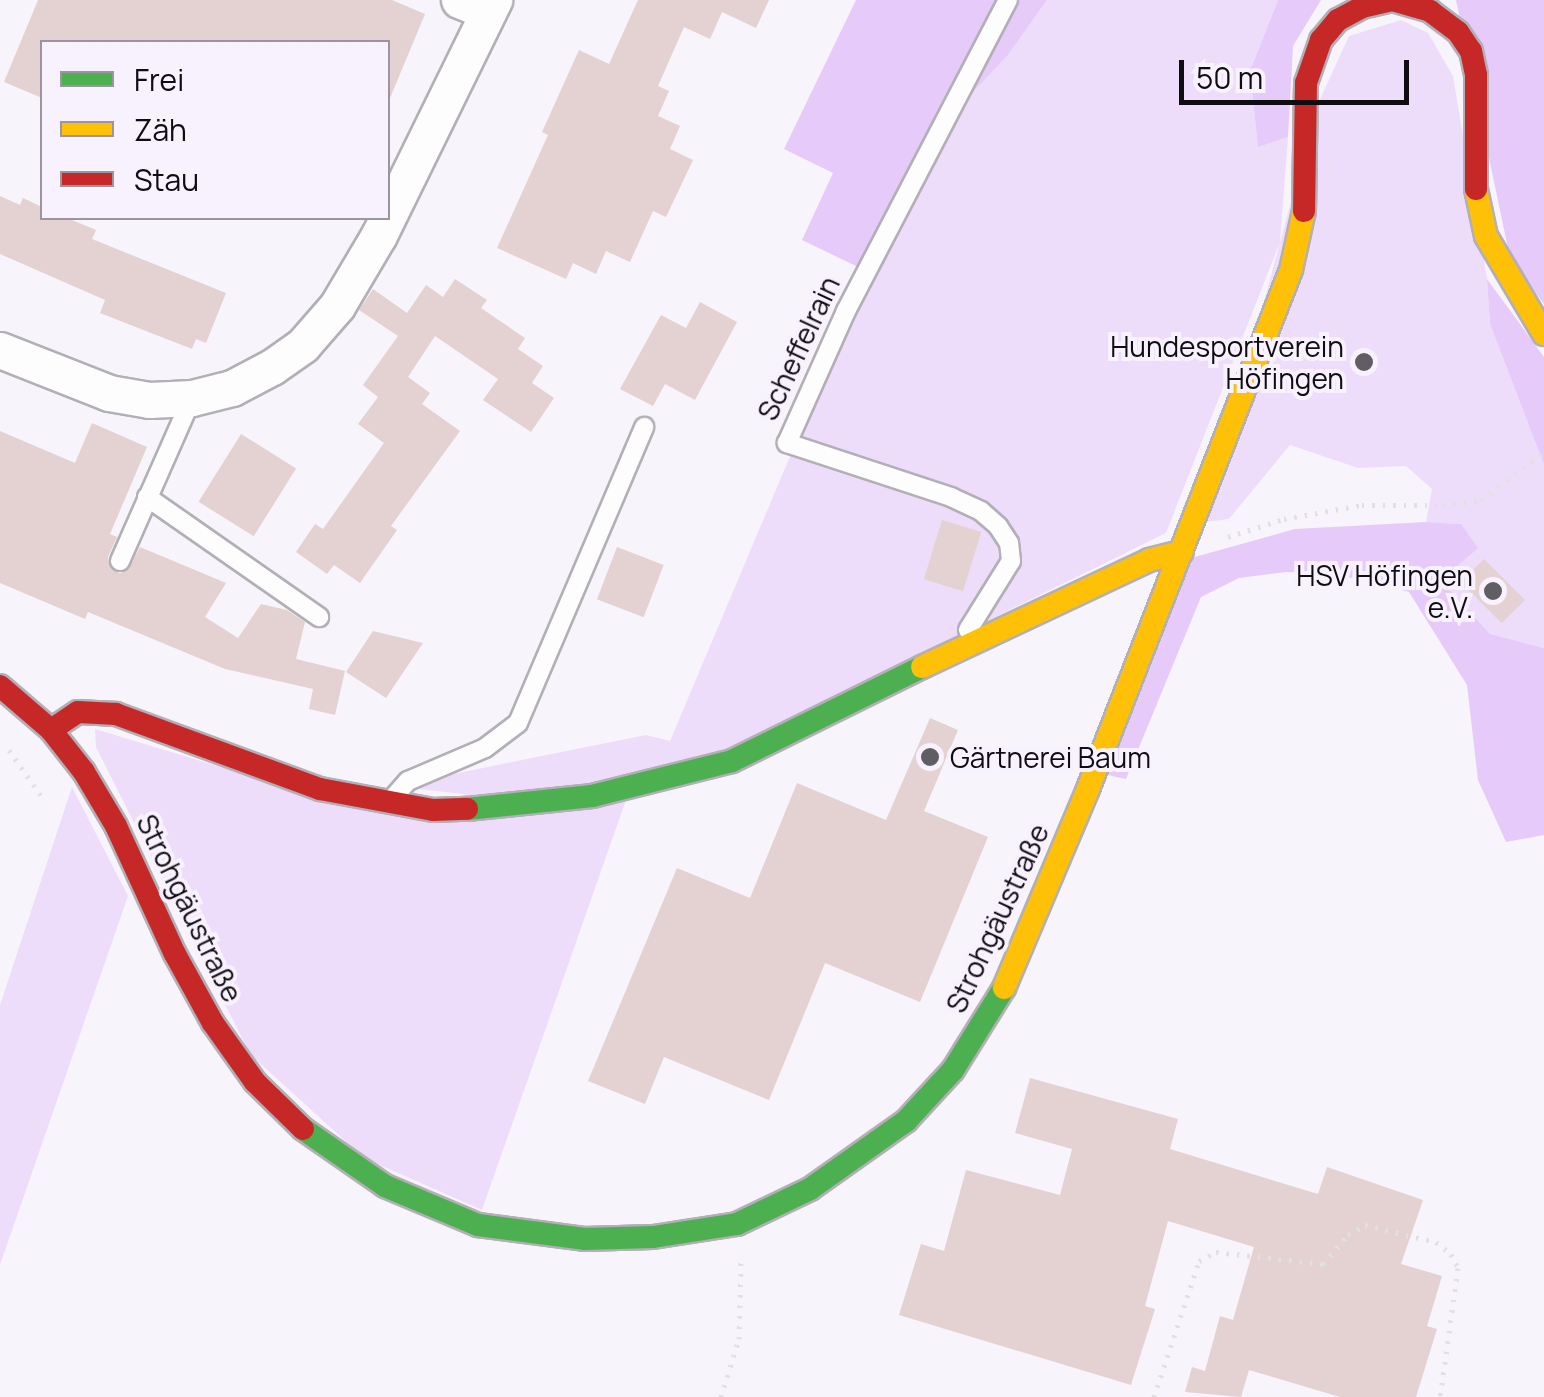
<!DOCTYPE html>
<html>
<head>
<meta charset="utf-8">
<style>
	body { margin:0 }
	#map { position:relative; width:1544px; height:1397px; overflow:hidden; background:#f8f4fb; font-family:Manrope,sans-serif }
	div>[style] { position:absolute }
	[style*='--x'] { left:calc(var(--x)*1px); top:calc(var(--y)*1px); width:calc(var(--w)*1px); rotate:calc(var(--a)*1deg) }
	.green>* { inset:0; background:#edddfb }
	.forest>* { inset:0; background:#e5cafa }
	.building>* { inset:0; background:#e3d2d1; transform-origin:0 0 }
	.path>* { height:5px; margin-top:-2.5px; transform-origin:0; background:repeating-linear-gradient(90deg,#e1e0e2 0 2.5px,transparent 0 10.5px) }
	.roads { filter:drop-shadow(2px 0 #b3afb6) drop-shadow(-2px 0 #b3afb6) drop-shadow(0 2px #b3afb6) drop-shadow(0 -2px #b3afb6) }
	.lane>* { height:18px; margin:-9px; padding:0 9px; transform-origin:9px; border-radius:9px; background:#fefdfe }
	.street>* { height:35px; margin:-17.5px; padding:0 17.5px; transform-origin:17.5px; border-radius:17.5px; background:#fefdfe }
	.fast>* { height:22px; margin:-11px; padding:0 11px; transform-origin:11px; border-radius:11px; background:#4caf50 }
	.slow>* { height:22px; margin:-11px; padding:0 11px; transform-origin:11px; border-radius:11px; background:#ffc107 }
	.jam>* { height:22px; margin:-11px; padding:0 11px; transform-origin:11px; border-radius:11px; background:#c62828 }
	.dots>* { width:28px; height:28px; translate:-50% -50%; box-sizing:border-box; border:5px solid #f8f1fe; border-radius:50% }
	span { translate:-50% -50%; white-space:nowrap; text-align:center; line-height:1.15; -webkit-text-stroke:8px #f8f1fe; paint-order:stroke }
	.poi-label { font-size:28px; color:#100c13 }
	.right { translate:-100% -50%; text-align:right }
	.left { translate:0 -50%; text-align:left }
	.street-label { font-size:28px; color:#100c13 }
	.legend { position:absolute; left:40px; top:40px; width:350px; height:180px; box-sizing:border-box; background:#f8f1fe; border:2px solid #9b95a0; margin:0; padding:12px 18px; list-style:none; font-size:30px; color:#100c13 }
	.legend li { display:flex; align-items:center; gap:20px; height:50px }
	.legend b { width:50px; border:2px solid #9b95a0 }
	.scale { position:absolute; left:1179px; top:60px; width:230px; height:45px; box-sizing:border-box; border:5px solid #100c13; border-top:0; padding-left:12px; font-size:30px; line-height:35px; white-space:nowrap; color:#100c13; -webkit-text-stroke:8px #f8f1fe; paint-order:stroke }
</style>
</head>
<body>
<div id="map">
	<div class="green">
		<div style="clip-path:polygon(1047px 0,1278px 0,1250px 71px,1258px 146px,1288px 137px,1280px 242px,1166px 533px,726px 749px,523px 801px,419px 789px,438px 777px,646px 735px,670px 741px,791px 454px,787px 443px,933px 135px,1008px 55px)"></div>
		<div style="clip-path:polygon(1401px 20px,1428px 33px,1453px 76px,1487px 279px,1490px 324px,1544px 465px,1544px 648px,1490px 634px,1441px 580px,1461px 524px,1426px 522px,1432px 489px,1406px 466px,1358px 468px,1290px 445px,1229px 519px,1205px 522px,1316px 108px,1349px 36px)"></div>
		<div style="clip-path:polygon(95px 729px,343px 804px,626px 800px,482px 1210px,364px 1158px,250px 1054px,96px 747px)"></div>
		<div style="clip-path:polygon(72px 787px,128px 896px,0 1265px,0 1005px)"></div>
	</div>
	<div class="forest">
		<div style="clip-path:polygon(856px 0,1047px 0,1008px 55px,933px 135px,860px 268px,802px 240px,833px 173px,784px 149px)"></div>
		<div style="clip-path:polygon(1278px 0,1321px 0,1293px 46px,1288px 137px,1258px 147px,1250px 71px)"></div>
		<div style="clip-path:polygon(1456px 0,1544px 0,1544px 304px,1510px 258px)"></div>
		<div style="clip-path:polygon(1487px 279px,1544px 357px,1544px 465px,1490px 324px)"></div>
		<div style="clip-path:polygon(1426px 522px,1461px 524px,1478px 548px,1441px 580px,1490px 634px,1544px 648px,1544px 835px,1506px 842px,1478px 780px,1467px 685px,1409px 592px,1331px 573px,1286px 572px,1239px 578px,1201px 597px,1126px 779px,1108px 775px,1191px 558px,1295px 529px)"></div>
	</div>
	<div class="building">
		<div style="clip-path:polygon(38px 0,392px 0,425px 14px,388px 103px,388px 42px,42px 42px,42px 98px,4px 82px)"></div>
		<div style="clip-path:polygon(638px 0,769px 0,756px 28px,722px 12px,710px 39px,684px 27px,658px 86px,669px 91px,658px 116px,680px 126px,670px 149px,693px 160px,666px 217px,653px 211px,630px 262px,606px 251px,596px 274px,573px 263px,566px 279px,497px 248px,548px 135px,542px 132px,579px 50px,609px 64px)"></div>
		<div style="clip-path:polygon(0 196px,20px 205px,23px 198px,42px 207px,42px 218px,67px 218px,96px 230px,92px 239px,226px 293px,206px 343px,196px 339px,192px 349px,100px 313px,105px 300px,0 254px)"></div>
		<div style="clip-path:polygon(455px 279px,487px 300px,481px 308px,525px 338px,518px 349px,543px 366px,532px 383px,554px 398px,531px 432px,483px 400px,498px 379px,435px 336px,408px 377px,430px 393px,422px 404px,460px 431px,391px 526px,397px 530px,360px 583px,334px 565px,327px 574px,296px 552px,315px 524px,323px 529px,384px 443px,358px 424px,378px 397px,363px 385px,398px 336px,359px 310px,373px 289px,407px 313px,426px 285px,443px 297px)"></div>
		<div style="clip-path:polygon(700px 302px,737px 322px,695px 400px,665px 384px,653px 406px,620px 389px,661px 315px,686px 328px)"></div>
		<div style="clip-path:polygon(92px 423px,147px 447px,110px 534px,117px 537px,108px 557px,111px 569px,120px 573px,128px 570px,140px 547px,226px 583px,205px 617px,238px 638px,261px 604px,287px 610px,305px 622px,296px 659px,345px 671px,335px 715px,309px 709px,313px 689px,225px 669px,88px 612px,85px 619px,0 583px,0 431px,75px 463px)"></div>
		<div style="left:241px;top:434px;width:65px;height:80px;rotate:32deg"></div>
		<div style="left:942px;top:520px;width:41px;height:62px;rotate:17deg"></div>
		<div style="left:617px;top:547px;width:50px;height:56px;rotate:21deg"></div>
		<div style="left:1484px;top:559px;width:58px;height:33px;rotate:45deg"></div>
		<div style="clip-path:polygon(373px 631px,423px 643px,386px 698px,346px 672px)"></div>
		<div style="clip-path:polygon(930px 718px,958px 730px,924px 811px,988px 837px,920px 1002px,825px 963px,769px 1100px,664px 1057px,645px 1104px,588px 1081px,677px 868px,750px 898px,797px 783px,886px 820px)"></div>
		<div style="clip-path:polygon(1030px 1078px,1178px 1119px,1170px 1149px,1318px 1194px,1327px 1167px,1423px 1200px,1401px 1264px,1442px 1276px,1427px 1326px,1437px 1329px,1416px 1397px,1340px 1397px,1249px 1370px,1241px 1397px,1185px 1392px,1192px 1367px,1205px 1371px,1220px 1316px,1233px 1320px,1254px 1247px,1168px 1221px,1145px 1306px,1155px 1309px,1131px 1385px,899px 1315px,921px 1244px,944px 1251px,966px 1170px,1060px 1195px,1072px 1149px,1015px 1133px)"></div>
	</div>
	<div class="path">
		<div style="--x:1228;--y:537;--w:59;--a:-17.8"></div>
		<div style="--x:1284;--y:519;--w:79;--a:-10.2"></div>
		<div style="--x:1362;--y:505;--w:81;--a:0"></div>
		<div style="--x:1443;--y:505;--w:38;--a:-7"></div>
		<div style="--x:1481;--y:500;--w:79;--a:-37.3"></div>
		<div style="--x:9;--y:750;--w:57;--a:54.9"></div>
		<div style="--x:721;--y:1397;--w:61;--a:-72.8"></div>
		<div style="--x:739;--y:1339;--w:78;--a:-88.5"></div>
		<div style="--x:1154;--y:1397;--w:143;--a:-71.7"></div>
		<div style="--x:1199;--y:1261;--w:19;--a:-28"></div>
		<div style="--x:1216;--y:1252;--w:108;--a:6.4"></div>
		<div style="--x:1323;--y:1264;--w:38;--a:-49"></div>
		<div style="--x:1348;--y:1235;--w:20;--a:-30"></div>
		<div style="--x:1365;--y:1225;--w:73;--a:13.5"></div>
		<div style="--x:1436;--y:1242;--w:19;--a:39"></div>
		<div style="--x:1451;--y:1254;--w:16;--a:63"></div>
		<div style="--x:1458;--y:1268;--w:130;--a:97.9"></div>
	</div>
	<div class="roads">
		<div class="lane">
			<div style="--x:147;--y:497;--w:210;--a:34.9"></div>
			<div style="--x:120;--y:561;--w:178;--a:-66.2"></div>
			<div style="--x:968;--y:630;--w:81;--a:-58.1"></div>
			<div style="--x:1011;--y:561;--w:18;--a:-96"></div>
			<div style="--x:1009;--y:543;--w:20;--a:-123"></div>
			<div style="--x:998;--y:526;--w:23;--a:-139"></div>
			<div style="--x:981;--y:511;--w:33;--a:-155"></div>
			<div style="--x:951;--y:497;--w:173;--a:-161.8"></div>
			<div style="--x:787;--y:443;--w:145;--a:-65.9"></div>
			<div style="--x:846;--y:311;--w:351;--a:-62.5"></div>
			<div style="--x:393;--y:798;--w:23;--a:-49"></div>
			<div style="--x:408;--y:781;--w:84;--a:-23.2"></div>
			<div style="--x:485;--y:748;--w:41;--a:-37.1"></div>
			<div style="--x:518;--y:723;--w:322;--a:-66.9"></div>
		</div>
		<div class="street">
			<div style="--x:459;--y:0;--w:31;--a:22"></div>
			<div style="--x:0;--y:350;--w:117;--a:21.5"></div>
			<div style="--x:109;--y:393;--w:41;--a:9.9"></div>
			<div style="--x:149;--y:400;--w:43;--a:-2.7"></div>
			<div style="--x:192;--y:398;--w:41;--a:-14"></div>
			<div style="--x:232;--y:388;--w:45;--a:-27.7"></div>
			<div style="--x:272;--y:367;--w:38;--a:-35"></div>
			<div style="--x:303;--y:345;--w:52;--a:-48.9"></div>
			<div style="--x:337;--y:306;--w:82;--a:-59.4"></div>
			<div style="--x:379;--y:235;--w:262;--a:-63.9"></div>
		</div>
		<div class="fast">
			<div style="--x:467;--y:809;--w:126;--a:-5.9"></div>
			<div style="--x:592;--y:796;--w:144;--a:-14"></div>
			<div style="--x:732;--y:761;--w:212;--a:-26.3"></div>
			<div style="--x:303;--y:1129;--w:100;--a:34.8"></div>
			<div style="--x:385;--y:1186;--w:101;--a:22.8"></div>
			<div style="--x:478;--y:1225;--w:107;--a:7.5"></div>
			<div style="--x:584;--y:1239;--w:69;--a:-1.7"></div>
			<div style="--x:653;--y:1237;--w:85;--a:-8.8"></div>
			<div style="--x:737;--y:1224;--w:81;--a:-25.6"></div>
			<div style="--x:810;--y:1189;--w:118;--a:-35.3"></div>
			<div style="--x:906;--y:1121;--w:69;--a:-47.3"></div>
			<div style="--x:953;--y:1070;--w:97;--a:-58.1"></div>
		</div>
		<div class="slow">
			<div style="--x:1476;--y:189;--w:48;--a:78"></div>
			<div style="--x:1486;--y:236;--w:114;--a:59.4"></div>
			<div style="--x:922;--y:667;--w:251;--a:-25.2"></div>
			<div style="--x:1149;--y:560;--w:34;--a:-14"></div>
			<div style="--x:1004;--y:988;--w:216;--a:-67.1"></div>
			<div style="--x:1088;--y:789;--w:557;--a:-68.64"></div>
			<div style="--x:1291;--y:270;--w:60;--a:-77.6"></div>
		</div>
		<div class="jam">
			<div style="--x:1304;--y:211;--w:128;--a:-89.1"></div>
			<div style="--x:1306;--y:83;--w:46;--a:-70.8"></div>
			<div style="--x:1321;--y:40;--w:26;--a:-50"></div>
			<div style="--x:1338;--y:20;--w:27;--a:-28"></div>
			<div style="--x:1362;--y:7;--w:31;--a:-13"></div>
			<div style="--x:1392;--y:0;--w:40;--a:16"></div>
			<div style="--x:1430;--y:11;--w:35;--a:37"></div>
			<div style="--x:1458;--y:32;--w:23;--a:56"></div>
			<div style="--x:1471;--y:51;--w:25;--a:78"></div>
			<div style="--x:1476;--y:75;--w:114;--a:90"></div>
			<div style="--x:0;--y:686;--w:67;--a:40.8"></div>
			<div style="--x:51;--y:730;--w:53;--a:51.8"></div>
			<div style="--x:84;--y:772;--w:63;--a:59.3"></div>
			<div style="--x:116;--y:826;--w:141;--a:65.3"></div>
			<div style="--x:175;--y:954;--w:79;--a:61.2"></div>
			<div style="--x:213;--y:1023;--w:72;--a:54.6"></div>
			<div style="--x:255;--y:1082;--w:67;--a:44.4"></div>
			<div style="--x:51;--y:730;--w:32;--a:-34"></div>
			<div style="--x:78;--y:712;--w:38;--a:3"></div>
			<div style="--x:116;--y:714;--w:217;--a:20.2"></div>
			<div style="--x:320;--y:789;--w:115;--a:10.5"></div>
			<div style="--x:433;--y:810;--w:34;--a:-2"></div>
		</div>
	</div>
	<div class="dots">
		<div style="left:1364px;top:362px;background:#615d64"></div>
		<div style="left:1493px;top:591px;background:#615d64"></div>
		<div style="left:930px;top:757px;background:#615d64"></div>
	</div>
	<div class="poi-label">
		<span class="right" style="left:1344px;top:362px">Hundesportverein<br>Höfingen</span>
		<span class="right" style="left:1473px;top:591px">HSV Höfingen<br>e.V.</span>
		<span class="left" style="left:950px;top:757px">Gärtnerei Baum</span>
	</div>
	<div class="street-label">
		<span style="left:798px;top:348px;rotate:-65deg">Scheffelrain</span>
		<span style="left:190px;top:908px;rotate:64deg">Strohgäustraße</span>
		<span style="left:997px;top:918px;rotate:-65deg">Strohgäustraße</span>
	</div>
	<ul class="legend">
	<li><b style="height:12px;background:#4caf50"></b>Frei</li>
	<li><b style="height:12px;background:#ffc107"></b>Zäh</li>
	<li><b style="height:12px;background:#c62828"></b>Stau</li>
	</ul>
	<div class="scale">50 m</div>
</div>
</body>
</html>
